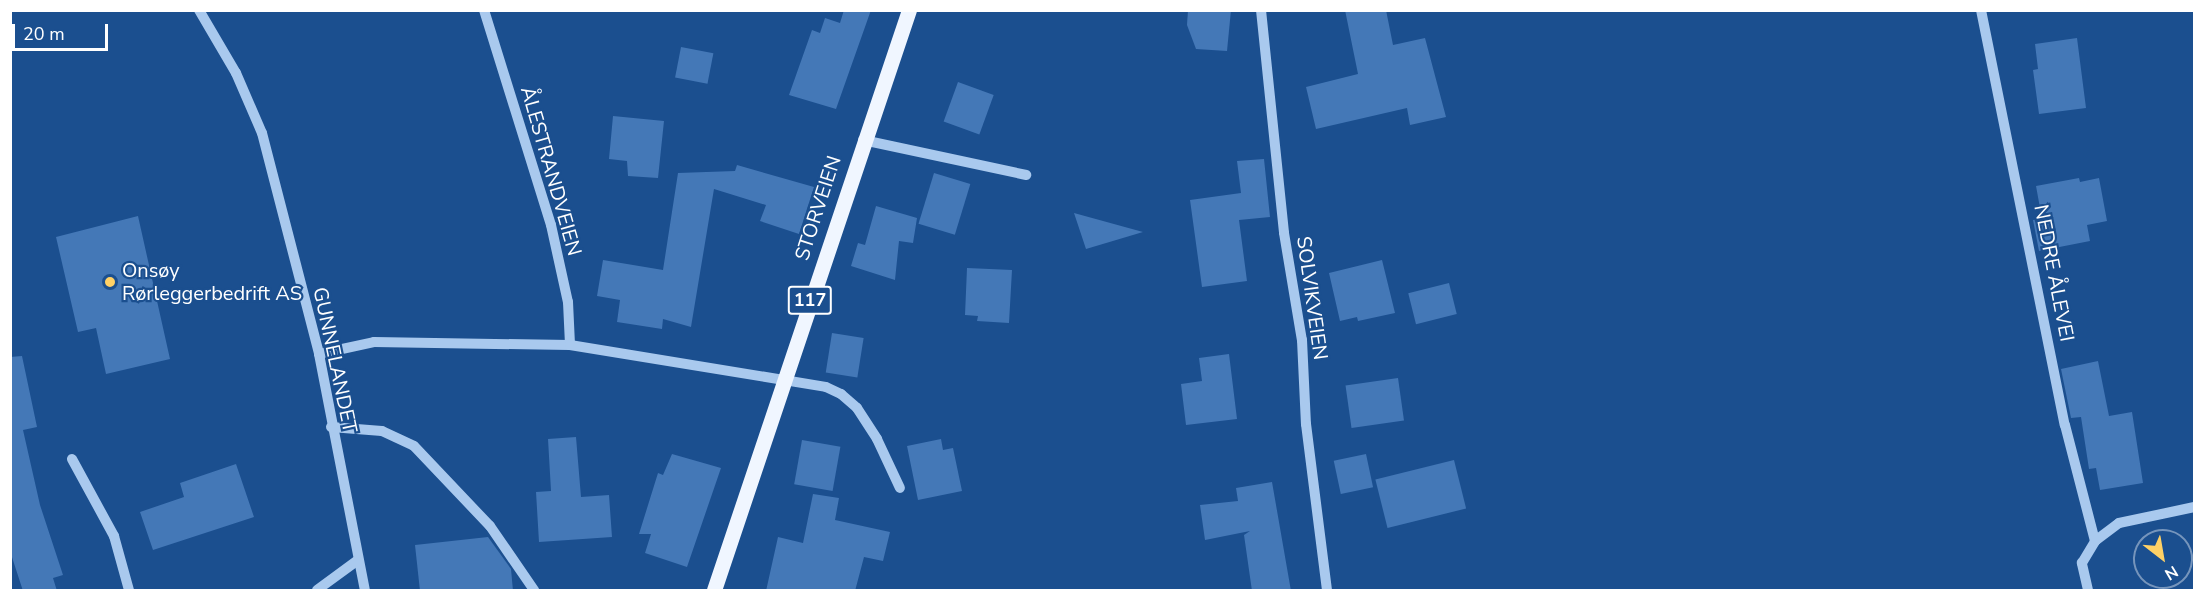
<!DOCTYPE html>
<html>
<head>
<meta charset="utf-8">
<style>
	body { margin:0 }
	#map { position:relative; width:2205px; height:601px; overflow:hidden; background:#1b4f8f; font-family:"Nunito Sans",sans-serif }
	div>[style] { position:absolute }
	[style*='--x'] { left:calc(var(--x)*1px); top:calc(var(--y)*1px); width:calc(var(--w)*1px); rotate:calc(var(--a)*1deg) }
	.building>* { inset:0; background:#4478b7; transform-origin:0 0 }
	.minor>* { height:10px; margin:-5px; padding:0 5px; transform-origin:5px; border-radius:5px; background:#a9c9ee }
	.major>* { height:15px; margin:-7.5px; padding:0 7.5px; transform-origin:7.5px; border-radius:7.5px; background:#f0f6ff }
	.dots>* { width:16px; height:16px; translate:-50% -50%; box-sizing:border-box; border:3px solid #1b4f8f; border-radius:50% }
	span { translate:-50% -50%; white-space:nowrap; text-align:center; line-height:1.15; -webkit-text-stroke:4.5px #1b4f8f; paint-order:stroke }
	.shield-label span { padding:2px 4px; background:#1b4f8f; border:2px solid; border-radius:4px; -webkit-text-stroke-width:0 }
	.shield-label { font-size:18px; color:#fff; font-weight:700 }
	.street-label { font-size:20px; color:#fff }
	.poi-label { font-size:20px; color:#fff }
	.left { translate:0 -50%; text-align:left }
	.frame { position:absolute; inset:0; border:12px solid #fff; pointer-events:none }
	.north { position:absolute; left:2133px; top:529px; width:60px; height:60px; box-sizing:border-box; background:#1b4f8f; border:2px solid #7695bc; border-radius:50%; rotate:149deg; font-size:16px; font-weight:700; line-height:24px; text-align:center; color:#fff }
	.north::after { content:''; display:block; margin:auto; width:21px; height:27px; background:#ffd166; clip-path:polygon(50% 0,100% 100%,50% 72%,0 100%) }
	.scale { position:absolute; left:12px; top:24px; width:96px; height:27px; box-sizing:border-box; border:3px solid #fff; border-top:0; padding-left:8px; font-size:18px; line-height:21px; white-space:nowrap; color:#fff; -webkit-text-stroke:4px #1b4f8f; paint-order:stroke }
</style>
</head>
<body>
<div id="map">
	<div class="building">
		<div style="clip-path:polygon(844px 10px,871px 10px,836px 109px,789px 95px,812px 30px,820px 33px,825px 18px,840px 23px)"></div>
		<div style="clip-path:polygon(1188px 10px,1231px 10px,1227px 51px,1196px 49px,1187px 25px)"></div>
		<div style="clip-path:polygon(1345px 10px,1386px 10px,1393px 45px,1425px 38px,1446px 117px,1410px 125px,1407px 108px,1316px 129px,1306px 87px,1358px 74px)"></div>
		<div style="clip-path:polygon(2077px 38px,2086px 108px,2039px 114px,2033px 70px,2038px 69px,2035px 44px)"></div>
		<div style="left:681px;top:47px;width:33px;height:31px;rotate:11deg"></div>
		<div style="left:958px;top:82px;width:38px;height:42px;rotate:20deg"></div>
		<div style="clip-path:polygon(613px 116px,664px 121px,658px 178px,628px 176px,627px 161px,609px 159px)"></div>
		<div style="clip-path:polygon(1264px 159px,1270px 217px,1239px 220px,1247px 281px,1202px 287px,1190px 200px,1241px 193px,1237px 161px)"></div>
		<div style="clip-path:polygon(737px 165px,814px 187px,799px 234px,760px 221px,766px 205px,714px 189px,691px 327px,663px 319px,662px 329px,617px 322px,620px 300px,597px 296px,603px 260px,663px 270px,678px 173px,735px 171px)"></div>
		<div style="left:934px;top:173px;width:38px;height:53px;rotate:17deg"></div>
		<div style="clip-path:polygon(2079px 178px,2080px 182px,2099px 178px,2107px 221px,2087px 225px,2090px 241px,2039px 251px,2033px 220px,2042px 219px,2036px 186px)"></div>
		<div style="clip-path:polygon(876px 206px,917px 218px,913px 243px,899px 241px,895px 280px,851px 266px,858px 243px,865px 245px)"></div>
		<div style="clip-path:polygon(1074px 213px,1143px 232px,1086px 249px)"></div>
		<div style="clip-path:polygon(138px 216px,170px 359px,106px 374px,96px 328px,78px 332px,56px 237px)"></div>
		<div style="clip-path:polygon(1382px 260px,1395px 313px,1358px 321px,1357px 317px,1340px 321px,1329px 273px)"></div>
		<div style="clip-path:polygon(967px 268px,1012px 270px,1009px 323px,977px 321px,978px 316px,965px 315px)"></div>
		<div style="left:1449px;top:283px;width:32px;height:42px;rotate:76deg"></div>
		<div style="left:832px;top:333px;width:32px;height:40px;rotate:9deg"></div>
		<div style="clip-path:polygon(1229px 354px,1237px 419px,1186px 425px,1181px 384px,1202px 381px,1199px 358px)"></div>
		<div style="clip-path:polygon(22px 356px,37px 427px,23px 430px,40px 505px,63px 575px,53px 578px,57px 591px,23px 591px,10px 551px,10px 357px)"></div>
		<div style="clip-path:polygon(2098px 361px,2109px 416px,2132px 412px,2143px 483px,2100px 490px,2096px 468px,2089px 469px,2081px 417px,2071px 418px,2061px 369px)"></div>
		<div style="left:1398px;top:378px;width:43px;height:53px;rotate:82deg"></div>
		<div style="clip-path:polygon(576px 437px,581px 497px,609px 495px,612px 537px,539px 542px,536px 492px,551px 491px,548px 439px)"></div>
		<div style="clip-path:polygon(941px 439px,943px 450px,953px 448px,962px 491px,918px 500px,907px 446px)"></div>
		<div style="left:802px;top:440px;width:39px;height:45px;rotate:10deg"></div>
		<div style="clip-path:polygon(672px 454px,721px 468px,687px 567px,645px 553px,651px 534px,639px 534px,658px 473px,663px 475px)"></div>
		<div style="left:1366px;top:454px;width:34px;height:33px;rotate:78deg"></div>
		<div style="left:1454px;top:460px;width:50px;height:81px;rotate:76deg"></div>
		<div style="clip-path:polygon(236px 464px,254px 517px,153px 550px,140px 512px,184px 497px,180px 483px)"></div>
		<div style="clip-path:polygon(1272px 482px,1291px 591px,1252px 591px,1244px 535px,1250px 531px,1205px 540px,1200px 505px,1238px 501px,1236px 488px)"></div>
		<div style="clip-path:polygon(813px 494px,839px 498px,835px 520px,890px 532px,883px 561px,864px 557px,855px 591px,766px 591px,778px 537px,803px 543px)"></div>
		<div style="clip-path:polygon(488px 537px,511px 569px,513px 591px,420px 591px,415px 545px)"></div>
	</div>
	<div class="minor">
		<div style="--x:199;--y:10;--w:73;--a:59.6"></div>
		<div style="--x:236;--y:73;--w:65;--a:66.6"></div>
		<div style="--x:262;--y:133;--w:228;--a:75.5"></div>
		<div style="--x:319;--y:354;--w:240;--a:79"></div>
		<div style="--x:484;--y:10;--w:225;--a:72.7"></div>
		<div style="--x:551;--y:225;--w:79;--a:77.6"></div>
		<div style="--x:568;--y:302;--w:43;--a:87.3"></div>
		<div style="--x:1261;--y:10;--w:224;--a:84.1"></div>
		<div style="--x:1284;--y:233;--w:109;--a:80.5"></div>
		<div style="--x:1302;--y:340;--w:84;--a:87.3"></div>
		<div style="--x:1306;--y:424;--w:167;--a:82.8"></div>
		<div style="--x:1981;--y:10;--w:423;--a:78.6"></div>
		<div style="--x:2065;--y:425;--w:120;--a:75.5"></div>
		<div style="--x:863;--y:140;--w:167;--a:12.1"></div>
		<div style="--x:319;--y:354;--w:56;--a:-12.3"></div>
		<div style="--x:374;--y:342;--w:196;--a:0.9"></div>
		<div style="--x:570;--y:345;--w:259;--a:9.3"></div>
		<div style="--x:826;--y:387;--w:17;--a:25"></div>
		<div style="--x:841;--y:394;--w:21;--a:41"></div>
		<div style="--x:857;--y:408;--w:37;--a:57"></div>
		<div style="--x:877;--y:439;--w:54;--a:64.9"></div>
		<div style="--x:331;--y:427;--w:51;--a:4.5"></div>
		<div style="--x:382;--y:431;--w:35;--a:25"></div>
		<div style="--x:414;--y:446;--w:110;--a:46.5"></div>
		<div style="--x:490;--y:526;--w:78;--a:55.5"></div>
		<div style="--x:72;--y:459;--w:88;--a:61.4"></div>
		<div style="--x:114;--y:536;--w:56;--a:74.5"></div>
		<div style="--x:317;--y:590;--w:51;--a:-36.2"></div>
		<div style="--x:2088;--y:590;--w:28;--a:-103"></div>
		<div style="--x:2082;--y:563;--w:26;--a:-59"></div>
		<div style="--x:2095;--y:541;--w:30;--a:-37"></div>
		<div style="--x:2119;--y:523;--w:77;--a:-12"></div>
	</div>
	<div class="major">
		<div style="--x:714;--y:590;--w:612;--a:-71.42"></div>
	</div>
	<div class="dots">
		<div style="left:110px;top:282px;background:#ffd166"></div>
	</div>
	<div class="shield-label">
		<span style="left:810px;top:300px">117</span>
	</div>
	<div class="street-label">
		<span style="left:551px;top:171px;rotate:74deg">ÅLESTRANDVEIEN</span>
		<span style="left:818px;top:208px;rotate:-72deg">STORVEIEN</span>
		<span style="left:2054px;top:273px;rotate:79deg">NEDRE ÅLEVEI</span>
		<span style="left:1312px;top:298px;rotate:82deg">SOLVIKVEIEN</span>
		<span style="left:335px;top:360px;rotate:78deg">GUNNELANDET</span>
	</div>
	<div class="poi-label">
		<span class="left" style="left:122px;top:282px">Onsøy<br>Rørleggerbedrift AS</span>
	</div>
	<div class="frame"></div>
	<div class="north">N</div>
	<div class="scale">20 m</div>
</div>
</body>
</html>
